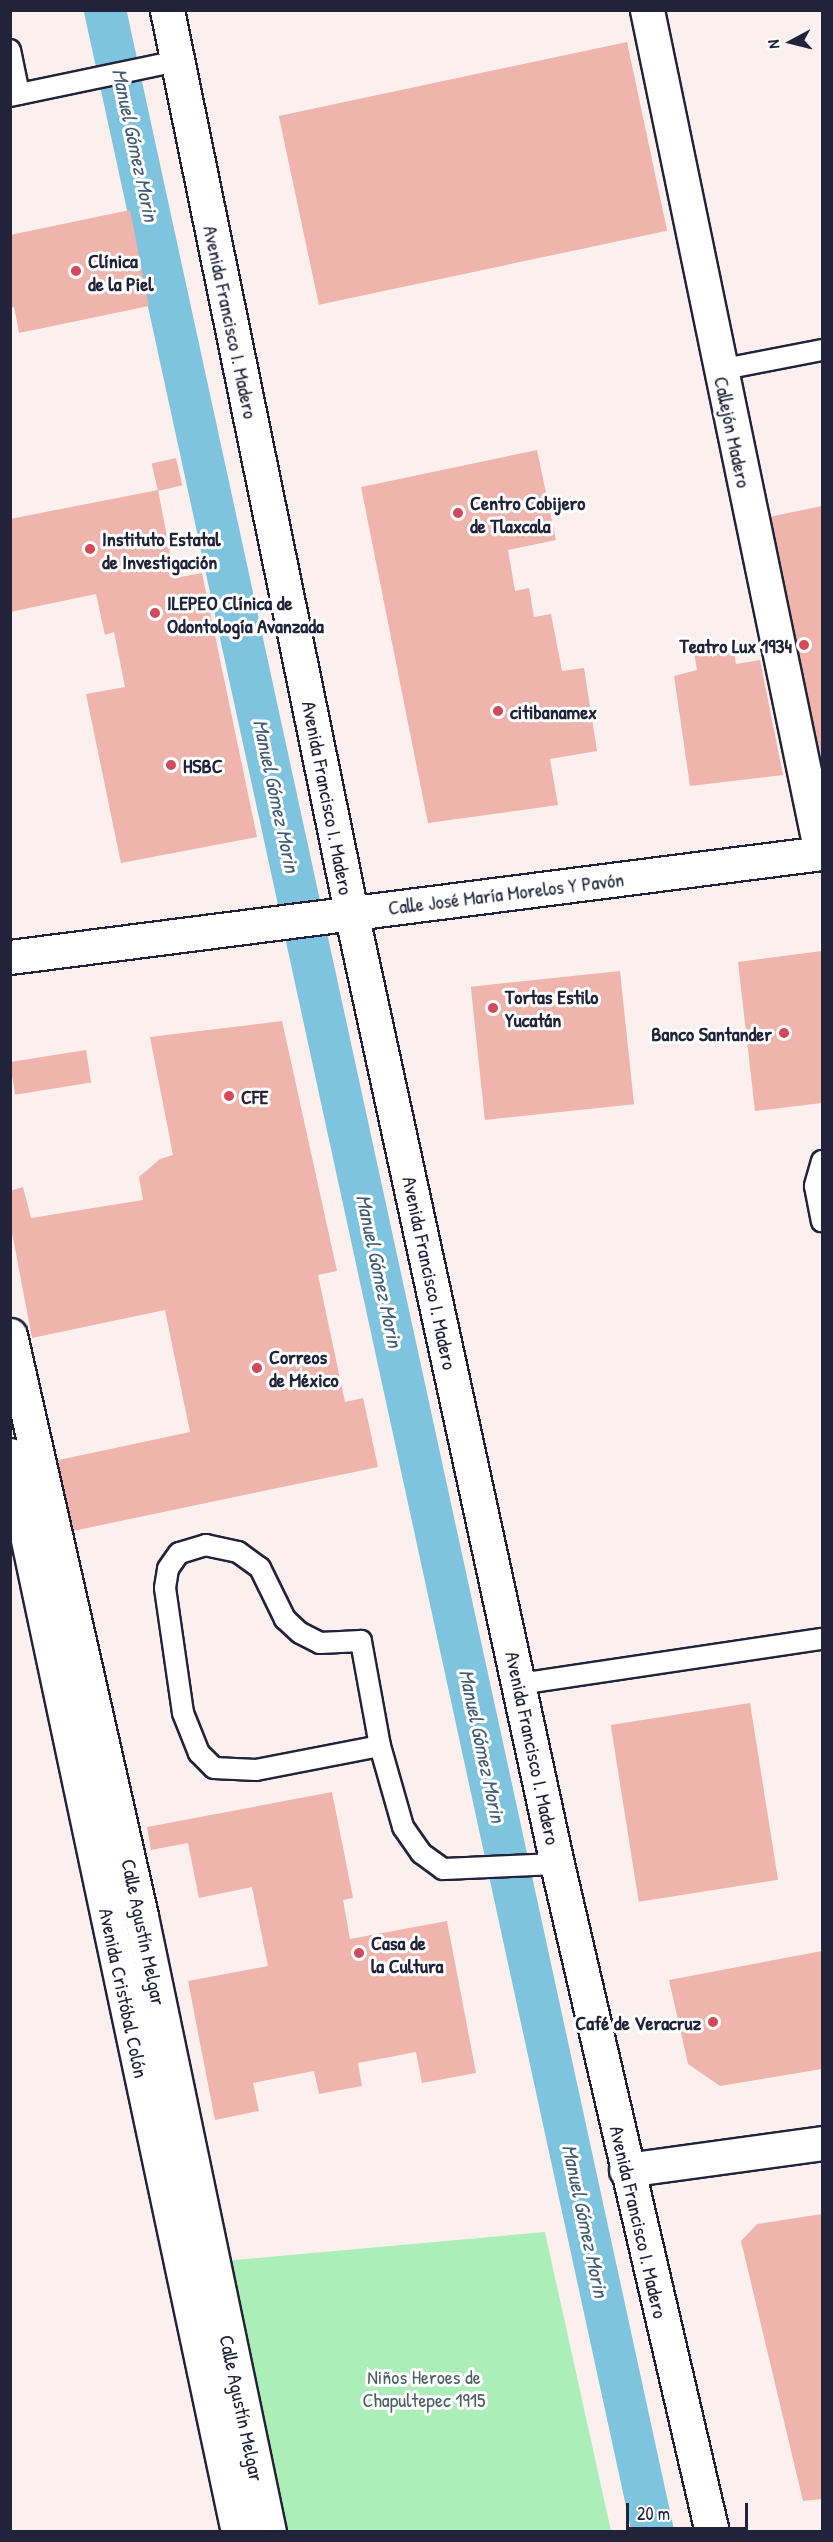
<!DOCTYPE html>
<html>
<head>
<meta charset="utf-8">
<style>
	body { margin:0 }
	#map { position:relative; width:833px; height:2542px; overflow:hidden; background:#fcf0ee; font-family:"Patrick Hand",sans-serif }
	div>[style] { position:absolute }
	[style*='--x'] { left:calc(var(--x)*1px); top:calc(var(--y)*1px); width:calc(var(--w)*1px); rotate:calc(var(--a)*1deg) }
	.green>* { inset:0; background:#aceeb7 }
	.canal>* { height:42px; margin:-21px; padding:0 21px; transform-origin:21px; border-radius:21px; background:#7ec4df }
	.building>* { inset:0; background:#efb4ac; transform-origin:0 0 }
	.roads { filter:drop-shadow(2px 0 #22223b) drop-shadow(-2px 0 #22223b) drop-shadow(0 2px #22223b) drop-shadow(0 -2px #22223b) }
	.lane>* { height:20px; margin:-10px; padding:0 10px; transform-origin:10px; border-radius:10px; background:#fff }
	.street>* { height:33px; margin:-16.5px; padding:0 16.5px; transform-origin:16.5px; border-radius:16.5px; background:#fff }
	.secondary>* { height:33px; margin:-16.5px; padding:0 16.5px; transform-origin:16.5px; border-radius:16.5px; background:#fff }
	.primary>* { height:33px; margin:-16.5px; padding:0 16.5px; transform-origin:16.5px; border-radius:16.5px; background:#fff }
	.dots>* { width:16px; height:16px; translate:-50% -50%; box-sizing:border-box; border:3px solid #fff; border-radius:50% }
	span { translate:-50% -50%; white-space:nowrap; text-align:center; line-height:1.15; -webkit-text-stroke:6px #fff; paint-order:stroke }
	.poi-label { font-size:20px; color:#22223b; font-weight:700 }
	.left { translate:0 -50%; text-align:left }
	.right { translate:-100% -50%; text-align:right }
	.street-label { font-size:20px; color:#22223b }
	.park-label { font-size:20px; color:#4b5f60 }
	.water-label { font-size:21px; color:#425b74; font-style:italic }
	.frame { position:absolute; inset:0; border:12px solid #22223b; pointer-events:none }
	.north { position:absolute; left:761px; top:12px; width:60px; height:60px; -webkit-text-stroke:4px #fff; paint-order:stroke; rotate:263deg; font-size:16px; font-weight:700; line-height:24px; text-align:center; color:#22223b }
	.north::after { content:''; display:block; margin:auto; width:21px; height:27px; background:#22223b; clip-path:polygon(50% 0,100% 100%,50% 72%,0 100%) }
	.scale { position:absolute; left:626px; top:2503px; width:122px; height:27px; box-sizing:border-box; border:3px solid #22223b; border-top:0; padding-left:8px; font-size:18px; line-height:21px; white-space:nowrap; color:#22223b; -webkit-text-stroke:4px #fff; paint-order:stroke }
</style>
</head>
<body>
<div id="map">
	<div class="green">
		<div style="clip-path:polygon(545px 2232px,611px 2531px,285px 2531px,224px 2261px)"></div>
	</div>
	<div class="canal">
		<div style="--x:105;--y:10;--w:2581;--a:77.74"></div>
	</div>
	<div class="building">
		<div style="left:627px;top:42px;width:193px;height:356px;rotate:78deg"></div>
		<div style="clip-path:polygon(130px 210px,149px 306px,19px 333px,14px 307px,10px 308px,10px 235px)"></div>
		<div style="clip-path:polygon(537px 450px,556px 540px,508px 550px,515px 591px,529px 588px,534px 617px,551px 614px,562px 671px,584px 668px,597px 751px,550px 759px,558px 805px,428px 823px,361px 487px)"></div>
		<div style="left:176px;top:458px;width:28px;height:25px;rotate:77deg"></div>
		<div style="clip-path:polygon(158px 490px,175px 578px,202px 573px,257px 837px,121px 863px,86px 694px,125px 687px,114px 632px,105px 635px,96px 594px,10px 612px,10px 519px)"></div>
		<div style="clip-path:polygon(822px 506px,822px 770px,811px 772px,759px 519px)"></div>
		<div style="clip-path:polygon(733px 645px,736px 664px,760px 660px,783px 775px,690px 786px,674px 676px,697px 670px,694px 652px)"></div>
		<div style="clip-path:polygon(822px 951px,822px 1103px,755px 1111px,738px 962px)"></div>
		<div style="left:620px;top:971px;width:134px;height:150px;rotate:84deg"></div>
		<div style="clip-path:polygon(282px 1021px,337px 1271px,318px 1275px,345px 1402px,363px 1398px,378px 1467px,68px 1532px,54px 1461px,190px 1432px,165px 1310px,32px 1338px,10px 1222px,10px 1191px,23px 1187px,31px 1218px,143px 1200px,139px 1177px,160px 1159px,173px 1155px,150px 1037px)"></div>
		<div style="left:86px;top:1050px;width:33px;height:77px;rotate:81deg"></div>
		<div style="left:750px;top:1703px;width:179px;height:141px;rotate:81deg"></div>
		<div style="clip-path:polygon(332px 1792px,353px 1898px,343px 1900px,350px 1939px,447px 1921px,476px 2073px,422px 2083px,416px 2052px,358px 2063px,362px 2086px,319px 2094px,314px 2071px,253px 2083px,259px 2111px,215px 2120px,188px 1981px,268px 1966px,252px 1887px,199px 1898px,188px 1843px,151px 1850px,147px 1827px)"></div>
		<div style="clip-path:polygon(822px 1951px,822px 2069px,720px 2086px,688px 2064px,669px 1980px)"></div>
		<div style="clip-path:polygon(822px 2214px,822px 2499px,803px 2501px,741px 2241px,757px 2224px)"></div>
	</div>
	<div class="roads">
		<div class="lane">
			<div style="--x:10;--y:50;--w:45;--a:78.4"></div>
			<div style="--x:10;--y:96;--w:171;--a:-11.8"></div>
			<div style="--x:719;--y:370;--w:105;--a:-11"></div>
			<div style="--x:822;--y:1161;--w:26;--a:106"></div>
			<div style="--x:815;--y:1186;--w:36;--a:79"></div>
			<div style="--x:520;--y:1684;--w:305;--a:-8.5"></div>
			<div style="--x:380;--y:1746;--w:107;--a:-100.3"></div>
			<div style="--x:361;--y:1641;--w:41;--a:177.2"></div>
			<div style="--x:320;--y:1643;--w:22;--a:-153"></div>
			<div style="--x:300;--y:1633;--w:21;--a:-137"></div>
			<div style="--x:285;--y:1619;--w:57;--a:-116.1"></div>
			<div style="--x:260;--y:1568;--w:27;--a:-144"></div>
			<div style="--x:238;--y:1552;--w:33;--a:-168"></div>
			<div style="--x:206;--y:1545;--w:28;--a:163"></div>
			<div style="--x:179;--y:1553;--w:19;--a:125"></div>
			<div style="--x:168;--y:1569;--w:19;--a:99"></div>
			<div style="--x:165;--y:1588;--w:126;--a:81.8"></div>
			<div style="--x:183;--y:1713;--w:43;--a:68.2"></div>
			<div style="--x:199;--y:1753;--w:21;--a:45"></div>
			<div style="--x:214;--y:1768;--w:42;--a:2.7"></div>
			<div style="--x:256;--y:1770;--w:126;--a:-11"></div>
			<div style="--x:380;--y:1746;--w:84;--a:74.1"></div>
			<div style="--x:403;--y:1827;--w:32;--a:55"></div>
			<div style="--x:421;--y:1853;--w:27;--a:36"></div>
			<div style="--x:443;--y:1869;--w:114;--a:-2.5"></div>
		</div>
		<div class="street">
			<div style="--x:647;--y:10;--w:861;--a:78.34"></div>
		</div>
		<div class="secondary">
			<div style="--x:10;--y:957;--w:819;--a:-7.3"></div>
			<div style="--x:10;--y:1335;--w:596;--a:77.29"></div>
			<div style="--x:141;--y:1916;--w:629;--a:78.26"></div>
			<div style="--x:626;--y:2170;--w:198;--a:-7.8"></div>
		</div>
		<div class="primary">
			<div style="--x:167;--y:10;--w:921;--a:78.47"></div>
			<div style="--x:351;--y:912;--w:974;--a:77.79"></div>
			<div style="--x:557;--y:1864;--w:686;--a:76.94"></div>
			<div style="--x:10;--y:1455;--w:1101;--a:78.05"></div>
		</div>
	</div>
	<div class="dots">
		<div style="left:76px;top:271px;background:#d1495b"></div>
		<div style="left:458px;top:513px;background:#d1495b"></div>
		<div style="left:90px;top:549px;background:#d1495b"></div>
		<div style="left:155px;top:613px;background:#d1495b"></div>
		<div style="left:804px;top:645px;background:#d1495b"></div>
		<div style="left:498px;top:711px;background:#d1495b"></div>
		<div style="left:171px;top:765px;background:#d1495b"></div>
		<div style="left:493px;top:1008px;background:#d1495b"></div>
		<div style="left:784px;top:1033px;background:#d1495b"></div>
		<div style="left:229px;top:1096px;background:#d1495b"></div>
		<div style="left:257px;top:1368px;background:#d1495b"></div>
		<div style="left:359px;top:1953px;background:#d1495b"></div>
		<div style="left:713px;top:2022px;background:#d1495b"></div>
	</div>
	<div class="poi-label">
		<span class="left" style="left:88px;top:272px">Clínica<br>de la Piel</span>
		<span class="left" style="left:470px;top:514px">Centro Cobijero<br>de Tlaxcala</span>
		<span class="left" style="left:102px;top:550px">Instituto Estatal<br>de Investigación</span>
		<span class="left" style="left:167px;top:614px">ILEPEO Clínica de<br>Odontología Avanzada</span>
		<span class="right" style="left:792px;top:645px">Teatro Lux 1934</span>
		<span class="left" style="left:510px;top:711px">citibanamex</span>
		<span class="left" style="left:183px;top:765px">HSBC</span>
		<span class="left" style="left:505px;top:1008px">Tortas Estilo<br>Yucatán</span>
		<span class="right" style="left:772px;top:1033px">Banco Santander</span>
		<span class="left" style="left:241px;top:1096px">CFE</span>
		<span class="left" style="left:269px;top:1368px">Correos<br>de México</span>
		<span class="left" style="left:371px;top:1954px">Casa de<br>la Cultura</span>
		<span class="right" style="left:701px;top:2022px">Café de Veracruz</span>
	</div>
	<div class="street-label">
		<span style="left:231px;top:322px;rotate:78deg">Avenida Francisco I. Madero</span>
		<span style="left:733px;top:432px;rotate:78deg">Callejón Madero</span>
		<span style="left:328px;top:798px;rotate:79deg">Avenida Francisco I. Madero</span>
		<span style="left:506px;top:893px;rotate:-7deg">Calle José María Morelos Y Pavón</span>
		<span style="left:430px;top:1273px;rotate:78deg">Avenida Francisco I. Madero</span>
		<span style="left:533px;top:1748px;rotate:78deg">Avenida Francisco I. Madero</span>
		<span style="left:144px;top:1932px;rotate:78deg">Calle Agustín Melgar</span>
		<span style="left:124px;top:1993px;rotate:78deg">Avenida Cristóbal Colón</span>
		<span style="left:639px;top:2222px;rotate:77deg">Avenida Francisco I. Madero</span>
		<span style="left:242px;top:2408px;rotate:78deg">Calle Agustín Melgar</span>
	</div>
	<div class="park-label">
		<span style="left:424px;top:2388px">Niños Heroes de<br>Chapultepec 1915</span>
	</div>
	<div class="water-label">
		<span style="left:135px;top:145px;rotate:78deg">Manuel Gómez Morin</span>
		<span style="left:276px;top:796px;rotate:78deg">Manuel Gómez Morin</span>
		<span style="left:379px;top:1271px;rotate:78deg">Manuel Gómez Morin</span>
		<span style="left:482px;top:1746px;rotate:78deg">Manuel Gómez Morin</span>
		<span style="left:585px;top:2221px;rotate:78deg">Manuel Gómez Morin</span>
	</div>
	<div class="frame"></div>
	<div class="north">N</div>
	<div class="scale">20 m</div>
</div>
</body>
</html>
